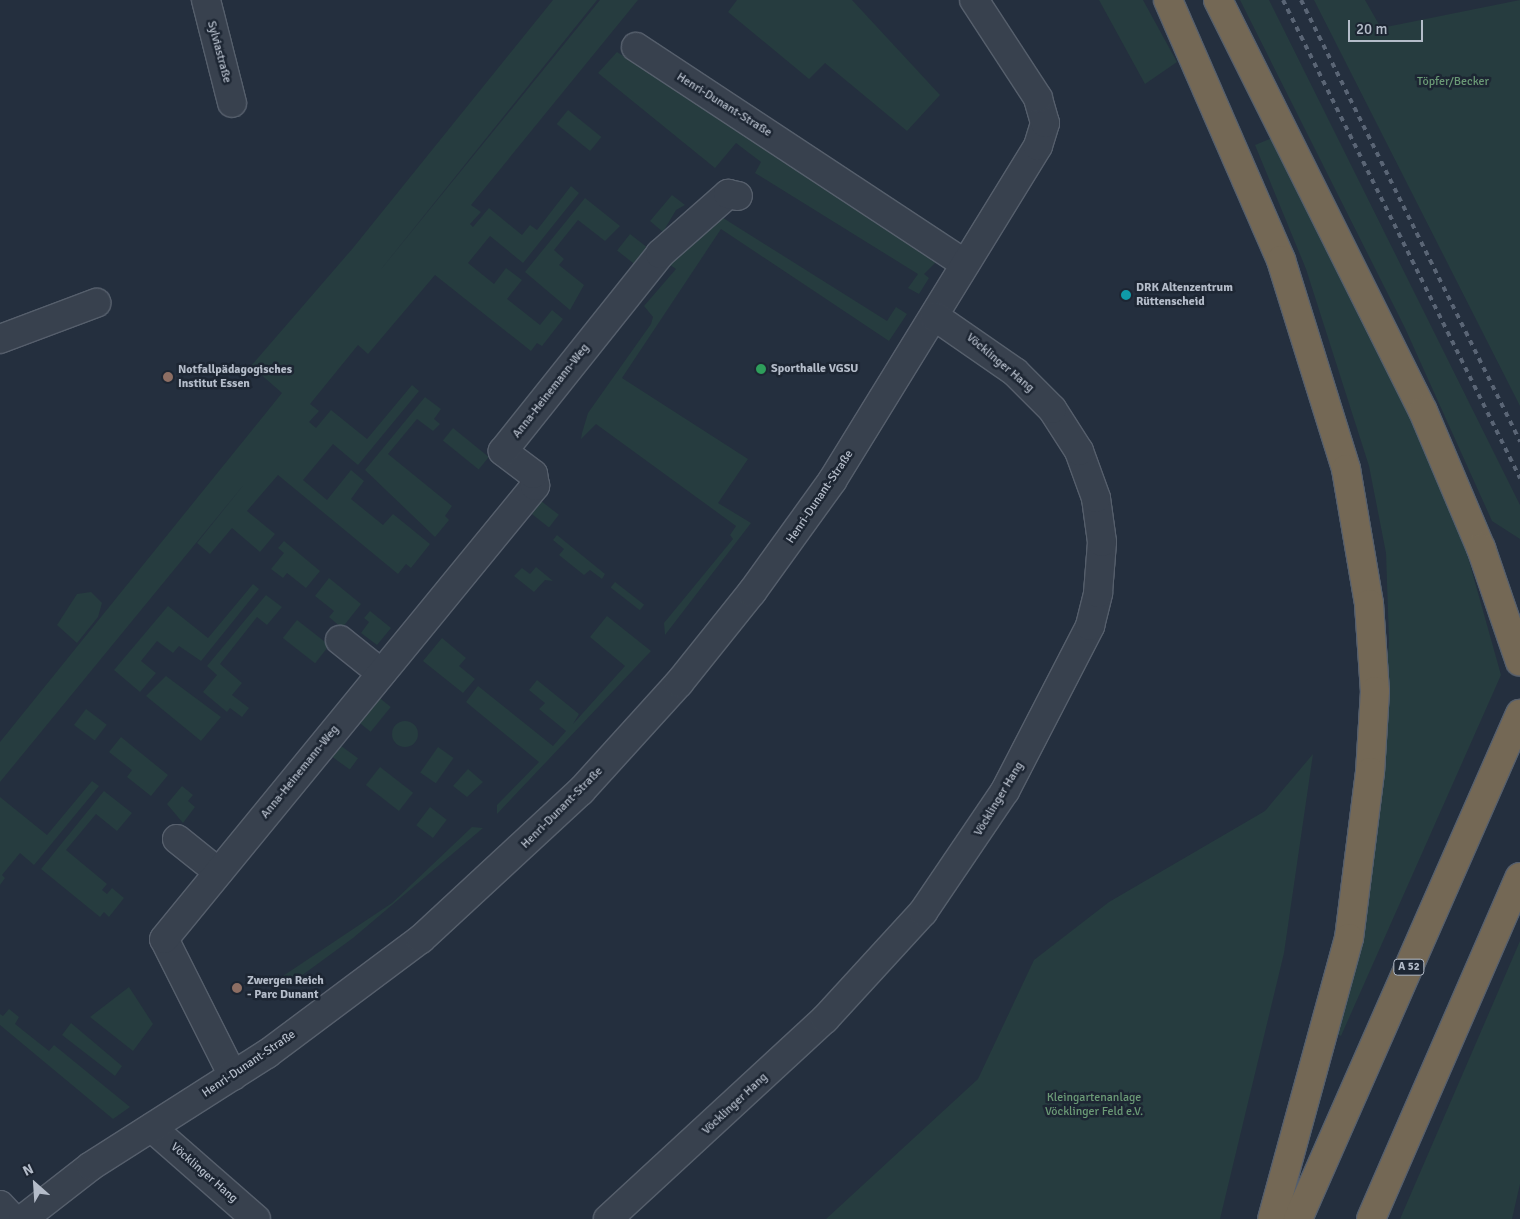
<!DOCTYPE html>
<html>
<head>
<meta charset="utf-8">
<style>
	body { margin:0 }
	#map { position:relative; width:1520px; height:1219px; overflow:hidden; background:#242f3e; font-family:Signika,sans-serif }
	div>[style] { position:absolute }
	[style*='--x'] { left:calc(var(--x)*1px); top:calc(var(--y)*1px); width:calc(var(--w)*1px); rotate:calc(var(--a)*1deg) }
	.green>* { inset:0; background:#263c3f; transform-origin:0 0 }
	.round { border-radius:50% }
	.roads { filter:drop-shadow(1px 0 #565f6c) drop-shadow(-1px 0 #565f6c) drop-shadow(0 1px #565f6c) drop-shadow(0 -1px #565f6c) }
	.minor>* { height:28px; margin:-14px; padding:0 14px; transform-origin:14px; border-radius:14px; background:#38414e }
	.highway>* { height:28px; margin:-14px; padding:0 14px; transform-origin:14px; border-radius:14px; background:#746855 }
	.rail>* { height:4px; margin-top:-2px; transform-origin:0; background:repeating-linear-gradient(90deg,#5a6575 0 5px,transparent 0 10px) }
	.dots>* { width:14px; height:14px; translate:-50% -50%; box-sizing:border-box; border:2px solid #1d2633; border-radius:50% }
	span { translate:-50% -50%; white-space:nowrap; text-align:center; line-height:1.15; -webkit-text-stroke:5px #1d2633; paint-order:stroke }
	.shield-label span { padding:1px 4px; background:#1d2633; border:1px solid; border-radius:4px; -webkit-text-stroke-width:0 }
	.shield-label { font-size:11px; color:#b4bcc9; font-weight:700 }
	.street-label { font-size:12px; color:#b4bcc9 }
	.park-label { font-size:12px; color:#6b9a76 }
	.poi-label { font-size:12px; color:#b4bcc9; font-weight:700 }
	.left { translate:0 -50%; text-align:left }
	.north { position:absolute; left:10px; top:1159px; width:50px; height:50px; -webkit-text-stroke:4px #1d2633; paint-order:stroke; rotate:334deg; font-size:14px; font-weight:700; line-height:20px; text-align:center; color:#b4bcc9 }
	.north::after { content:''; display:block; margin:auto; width:18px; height:22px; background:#b4bcc9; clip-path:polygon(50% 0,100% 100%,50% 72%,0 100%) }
	.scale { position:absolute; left:1348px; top:20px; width:75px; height:22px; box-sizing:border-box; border:2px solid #b4bcc9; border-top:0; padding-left:6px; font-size:15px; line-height:18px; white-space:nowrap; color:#b4bcc9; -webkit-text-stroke:4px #1d2633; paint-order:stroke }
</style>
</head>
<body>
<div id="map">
	<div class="green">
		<div style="clip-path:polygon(553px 0,597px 0,378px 273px,600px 0,638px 0,471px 205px,481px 212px,470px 224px,473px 227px,489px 208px,522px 235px,530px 225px,537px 230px,571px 186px,579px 193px,523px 263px,490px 236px,468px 263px,494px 284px,506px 268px,522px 280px,507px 299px,540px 325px,552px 310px,563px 319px,542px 346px,537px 343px,531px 351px,435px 275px,368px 354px,358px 345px,310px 404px,319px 411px,309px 422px,316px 428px,331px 410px,367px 439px,412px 385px,419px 391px,358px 465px,333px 444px,303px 480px,327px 500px,351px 470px,364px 481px,351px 499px,383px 525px,393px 514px,430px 544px,411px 568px,406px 564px,398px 574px,278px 475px,247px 511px,275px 534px,260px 552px,232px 528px,210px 554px,197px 543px,246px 482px,0 782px,0 742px,282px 393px,251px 366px,353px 248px)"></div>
		<div style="clip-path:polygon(737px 0,852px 0,940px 95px,907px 131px,825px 63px,809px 79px,728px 12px)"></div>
		<div style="clip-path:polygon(1099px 0,1143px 0,1177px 62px,1145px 84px)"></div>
		<div style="clip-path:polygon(1240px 0,1269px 0,1520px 505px,1520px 539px,1492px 521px,1405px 328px)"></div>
		<div style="clip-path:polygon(1314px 0,1365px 0,1381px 28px,1520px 0,1520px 406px)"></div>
		<div style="clip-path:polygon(617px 52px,942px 256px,924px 274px,929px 278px,919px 294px,908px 288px,918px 274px,755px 173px,761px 162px,736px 143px,715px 168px,598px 73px)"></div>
		<div style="left:568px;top:110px;width:43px;height:18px;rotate:39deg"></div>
		<div style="clip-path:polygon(1272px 138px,1394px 380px,1464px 543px,1501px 675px,1341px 1036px,1334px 1033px,1378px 790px,1389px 641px,1386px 553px,1369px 466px,1306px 269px,1255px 145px)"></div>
		<div style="clip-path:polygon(672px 195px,685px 205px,676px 210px,663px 232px,650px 221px)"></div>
		<div style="clip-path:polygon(585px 198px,620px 226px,605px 241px,578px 220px,554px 250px,564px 259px,559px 265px,584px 285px,570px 310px,525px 272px)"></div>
		<div style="clip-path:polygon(720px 216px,887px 321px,896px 307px,907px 314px,889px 341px,721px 229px,622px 378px,748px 459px,718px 503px,751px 523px,665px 635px,664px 623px,733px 539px,730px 535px,736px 526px,596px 424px,581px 439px,582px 433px,588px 413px,651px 324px,653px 317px,644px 306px,676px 269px,666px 262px)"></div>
		<div style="left:630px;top:234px;width:24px;height:21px;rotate:38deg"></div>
		<div style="clip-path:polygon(425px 397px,441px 409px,434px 419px,440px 424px,433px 431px,417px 419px,388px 454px,452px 506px,445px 516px,449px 520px,435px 537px,365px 470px)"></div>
		<div style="left:453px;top:428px;width:46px;height:16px;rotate:39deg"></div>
		<div style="left:536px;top:497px;width:29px;height:16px;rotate:38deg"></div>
		<div style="clip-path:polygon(557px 535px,605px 574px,602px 579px,590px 570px,584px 575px,559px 555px,564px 549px,553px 540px)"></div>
		<div style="clip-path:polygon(284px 541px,320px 571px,306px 588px,287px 573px,283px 578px,271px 569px,284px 553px,278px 548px)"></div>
		<div style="clip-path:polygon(536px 567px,553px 581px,545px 580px,534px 592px,514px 576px,522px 568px,530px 574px)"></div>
		<div style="clip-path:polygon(329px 578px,361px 604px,342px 628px,329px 617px,334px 611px,315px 596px)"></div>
		<div style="left:615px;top:582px;width:37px;height:7px;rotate:38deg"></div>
		<div style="clip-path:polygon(253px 584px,259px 589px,201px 661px,179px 646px,173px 653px,157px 641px,141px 661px,156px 673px,140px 692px,114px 670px,168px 606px,208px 638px)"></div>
		<div style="clip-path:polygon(91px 592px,102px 603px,98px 617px,77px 643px,57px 625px,77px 594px)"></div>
		<div style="clip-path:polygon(266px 595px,282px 607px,267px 625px,257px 617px,220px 664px,242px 683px,232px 695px,249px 708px,242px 717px,230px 708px,227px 712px,203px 692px,217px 675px,207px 666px)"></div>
		<div style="clip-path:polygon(370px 611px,391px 628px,377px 645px,361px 633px,369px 622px,364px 618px)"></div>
		<div style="clip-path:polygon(607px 616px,651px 651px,497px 814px,497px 805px,539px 762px,466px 702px,478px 686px,553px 746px,566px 731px,539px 709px,545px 703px,529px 690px,537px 680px,579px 714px,573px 724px,625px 666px,590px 637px)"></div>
		<div style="left:297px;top:620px;width:41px;height:23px;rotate:38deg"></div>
		<div style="clip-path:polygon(442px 638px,466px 658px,459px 666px,475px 679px,463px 693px,423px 661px)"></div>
		<div style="clip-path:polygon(166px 676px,221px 717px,201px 741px,146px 696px)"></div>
		<div style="left:376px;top:695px;width:19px;height:32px;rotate:39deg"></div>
		<div style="left:86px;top:709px;width:26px;height:20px;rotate:37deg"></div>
		<div class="round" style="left:392px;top:721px;width:26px;height:26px"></div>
		<div style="clip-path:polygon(121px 737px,168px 775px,151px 796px,127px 777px,132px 770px,109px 752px)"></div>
		<div style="left:337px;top:743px;width:26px;height:14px;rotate:36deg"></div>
		<div style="left:438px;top:747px;width:19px;height:31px;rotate:35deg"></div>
		<div style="clip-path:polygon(1313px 754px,1284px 953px,1220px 1219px,826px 1219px,978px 1079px,1034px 960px,1109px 902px,1265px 811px)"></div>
		<div style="left:380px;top:767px;width:42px;height:23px;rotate:38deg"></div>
		<div style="clip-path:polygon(468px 769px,483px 782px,467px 797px,453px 786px)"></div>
		<div style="clip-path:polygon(92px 781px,99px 786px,34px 865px,20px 853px,2px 875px,5px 878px,0 885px,0 797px,47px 835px)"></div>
		<div style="clip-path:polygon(182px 786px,193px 795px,188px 801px,195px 807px,183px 823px,167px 804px)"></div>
		<div style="clip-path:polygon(104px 791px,132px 813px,117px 831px,96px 814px,66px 850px,107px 884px,102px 890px,107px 894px,112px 888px,124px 898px,109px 917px,104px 912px,100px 917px,41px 869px)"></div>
		<div style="left:430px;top:807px;width:21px;height:23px;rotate:37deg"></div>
		<div style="clip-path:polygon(472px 827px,483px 828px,353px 938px,286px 987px,283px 976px,392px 903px)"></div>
		<div style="clip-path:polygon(1520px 941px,1520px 1184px,1512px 1219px,1400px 1219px)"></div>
		<div style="clip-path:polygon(129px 987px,153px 1024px,133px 1051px,90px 1017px)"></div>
		<div style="clip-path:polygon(9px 1009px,19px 1017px,15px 1024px,49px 1051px,54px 1045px,130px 1107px,113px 1119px,0 1025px,0 1014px,3px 1016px)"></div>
		<div style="clip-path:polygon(71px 1023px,122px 1066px,115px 1076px,62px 1035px)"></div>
	</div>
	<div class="roads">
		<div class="minor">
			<div style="--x:206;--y:0;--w:106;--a:75.8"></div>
			<div style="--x:636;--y:47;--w:392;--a:33.4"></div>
			<div style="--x:0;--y:339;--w:103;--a:-20.6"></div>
			<div style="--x:340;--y:640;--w:53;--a:38.8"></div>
			<div style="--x:177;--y:839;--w:53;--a:38.8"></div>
			<div style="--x:233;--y:1076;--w:153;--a:-116.7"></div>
			<div style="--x:164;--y:939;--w:586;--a:-50.68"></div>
			<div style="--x:535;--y:486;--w:12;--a:-99"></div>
			<div style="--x:533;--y:474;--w:38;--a:-143"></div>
			<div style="--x:503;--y:451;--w:252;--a:-51.4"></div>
			<div style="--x:660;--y:254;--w:91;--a:-41.4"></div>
			<div style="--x:728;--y:194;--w:10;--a:11"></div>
			<div style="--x:152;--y:1128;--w:138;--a:41.2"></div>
			<div style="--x:0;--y:1205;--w:19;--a:47"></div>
			<div style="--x:23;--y:1219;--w:86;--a:-37.9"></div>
			<div style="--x:91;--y:1166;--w:209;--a:-32.5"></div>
			<div style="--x:267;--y:1054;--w:192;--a:-36.8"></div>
			<div style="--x:421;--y:939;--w:218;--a:-42.8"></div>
			<div style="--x:581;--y:791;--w:146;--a:-47.8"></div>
			<div style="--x:679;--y:683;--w:117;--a:-51.3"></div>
			<div style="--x:752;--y:592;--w:137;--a:-54.2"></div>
			<div style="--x:832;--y:481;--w:393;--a:-58.4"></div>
			<div style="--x:1038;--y:146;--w:24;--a:-73"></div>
			<div style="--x:1045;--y:123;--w:26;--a:-106"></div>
			<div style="--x:1038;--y:98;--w:117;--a:-123.1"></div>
			<div style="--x:608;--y:1219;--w:295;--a:-42.7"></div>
			<div style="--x:825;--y:1019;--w:145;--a:-47.5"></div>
			<div style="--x:923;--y:912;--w:146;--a:-55.9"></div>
			<div style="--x:1005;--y:791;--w:186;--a:-62.7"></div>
			<div style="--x:1090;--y:626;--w:34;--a:-76"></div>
			<div style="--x:1098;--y:593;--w:51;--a:-85.5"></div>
			<div style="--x:1102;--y:542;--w:44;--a:-97.8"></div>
			<div style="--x:1096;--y:498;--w:50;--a:-109.9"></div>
			<div style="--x:1079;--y:451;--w:50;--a:-122.7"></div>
			<div style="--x:1052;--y:409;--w:52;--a:-135"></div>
			<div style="--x:1015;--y:372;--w:98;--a:-145.3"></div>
		</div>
		<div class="highway">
			<div style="--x:1168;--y:0;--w:283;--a:66.5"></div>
			<div style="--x:1281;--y:260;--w:219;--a:72.7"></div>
			<div style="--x:1346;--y:469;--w:137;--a:80.3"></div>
			<div style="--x:1369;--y:604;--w:87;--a:86.1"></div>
			<div style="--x:1375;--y:691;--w:81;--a:93.5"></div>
			<div style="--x:1370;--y:772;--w:167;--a:97.2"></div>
			<div style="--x:1349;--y:938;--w:291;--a:105.3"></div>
			<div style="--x:1218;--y:0;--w:459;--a:63.5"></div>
			<div style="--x:1423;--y:411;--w:149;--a:67.1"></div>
			<div style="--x:1481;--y:548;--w:120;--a:71.1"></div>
			<div style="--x:1298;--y:1219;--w:552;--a:-66.27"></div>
			<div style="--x:1371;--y:1219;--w:373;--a:-66.5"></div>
		</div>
	</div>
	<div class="rail">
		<div style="--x:1283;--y:0;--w:534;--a:63.63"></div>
		<div style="--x:1301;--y:0;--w:493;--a:63.6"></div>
	</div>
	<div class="dots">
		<div style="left:1126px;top:295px;background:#0f9aa8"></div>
		<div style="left:761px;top:369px;background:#2e9e5b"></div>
		<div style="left:168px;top:377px;background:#8d6e63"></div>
		<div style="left:237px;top:988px;background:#8d6e63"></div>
	</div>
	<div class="shield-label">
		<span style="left:1409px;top:967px">A 52</span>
	</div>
	<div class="street-label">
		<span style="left:219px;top:52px;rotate:75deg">Sylviastraße</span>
		<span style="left:724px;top:105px;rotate:32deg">Henri-Dunant-Straße</span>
		<span style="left:1000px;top:363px;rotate:40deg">Vöcklinger Hang</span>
		<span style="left:551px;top:391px;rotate:-52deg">Anna-Heinemann-Weg</span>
		<span style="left:820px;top:497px;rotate:-56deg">Henri-Dunant-Straße</span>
		<span style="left:300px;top:772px;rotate:-51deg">Anna-Heinemann-Weg</span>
		<span style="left:999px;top:799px;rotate:-59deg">Vöcklinger Hang</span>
		<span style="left:562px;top:808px;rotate:-45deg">Henri-Dunant-Straße</span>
		<span style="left:249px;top:1064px;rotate:-34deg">Henri-Dunant-Straße</span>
		<span style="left:735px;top:1104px;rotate:-43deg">Vöcklinger Hang</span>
		<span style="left:204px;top:1173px;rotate:41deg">Vöcklinger Hang</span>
	</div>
	<div class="park-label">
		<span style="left:1453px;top:82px">Töpfer/Becker</span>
		<span style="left:1094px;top:1105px">Kleingartenanlage<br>Vöcklinger Feld e.V.</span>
	</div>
	<div class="poi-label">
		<span class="left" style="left:1136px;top:295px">DRK Altenzentrum<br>Rüttenscheid</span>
		<span class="left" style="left:771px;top:369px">Sporthalle VGSU</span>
		<span class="left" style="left:178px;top:377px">Notfallpädagogisches<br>Institut Essen</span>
		<span class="left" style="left:247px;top:988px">Zwergen Reich<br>- Parc Dunant</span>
	</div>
	<div class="north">N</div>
	<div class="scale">20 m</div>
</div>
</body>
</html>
